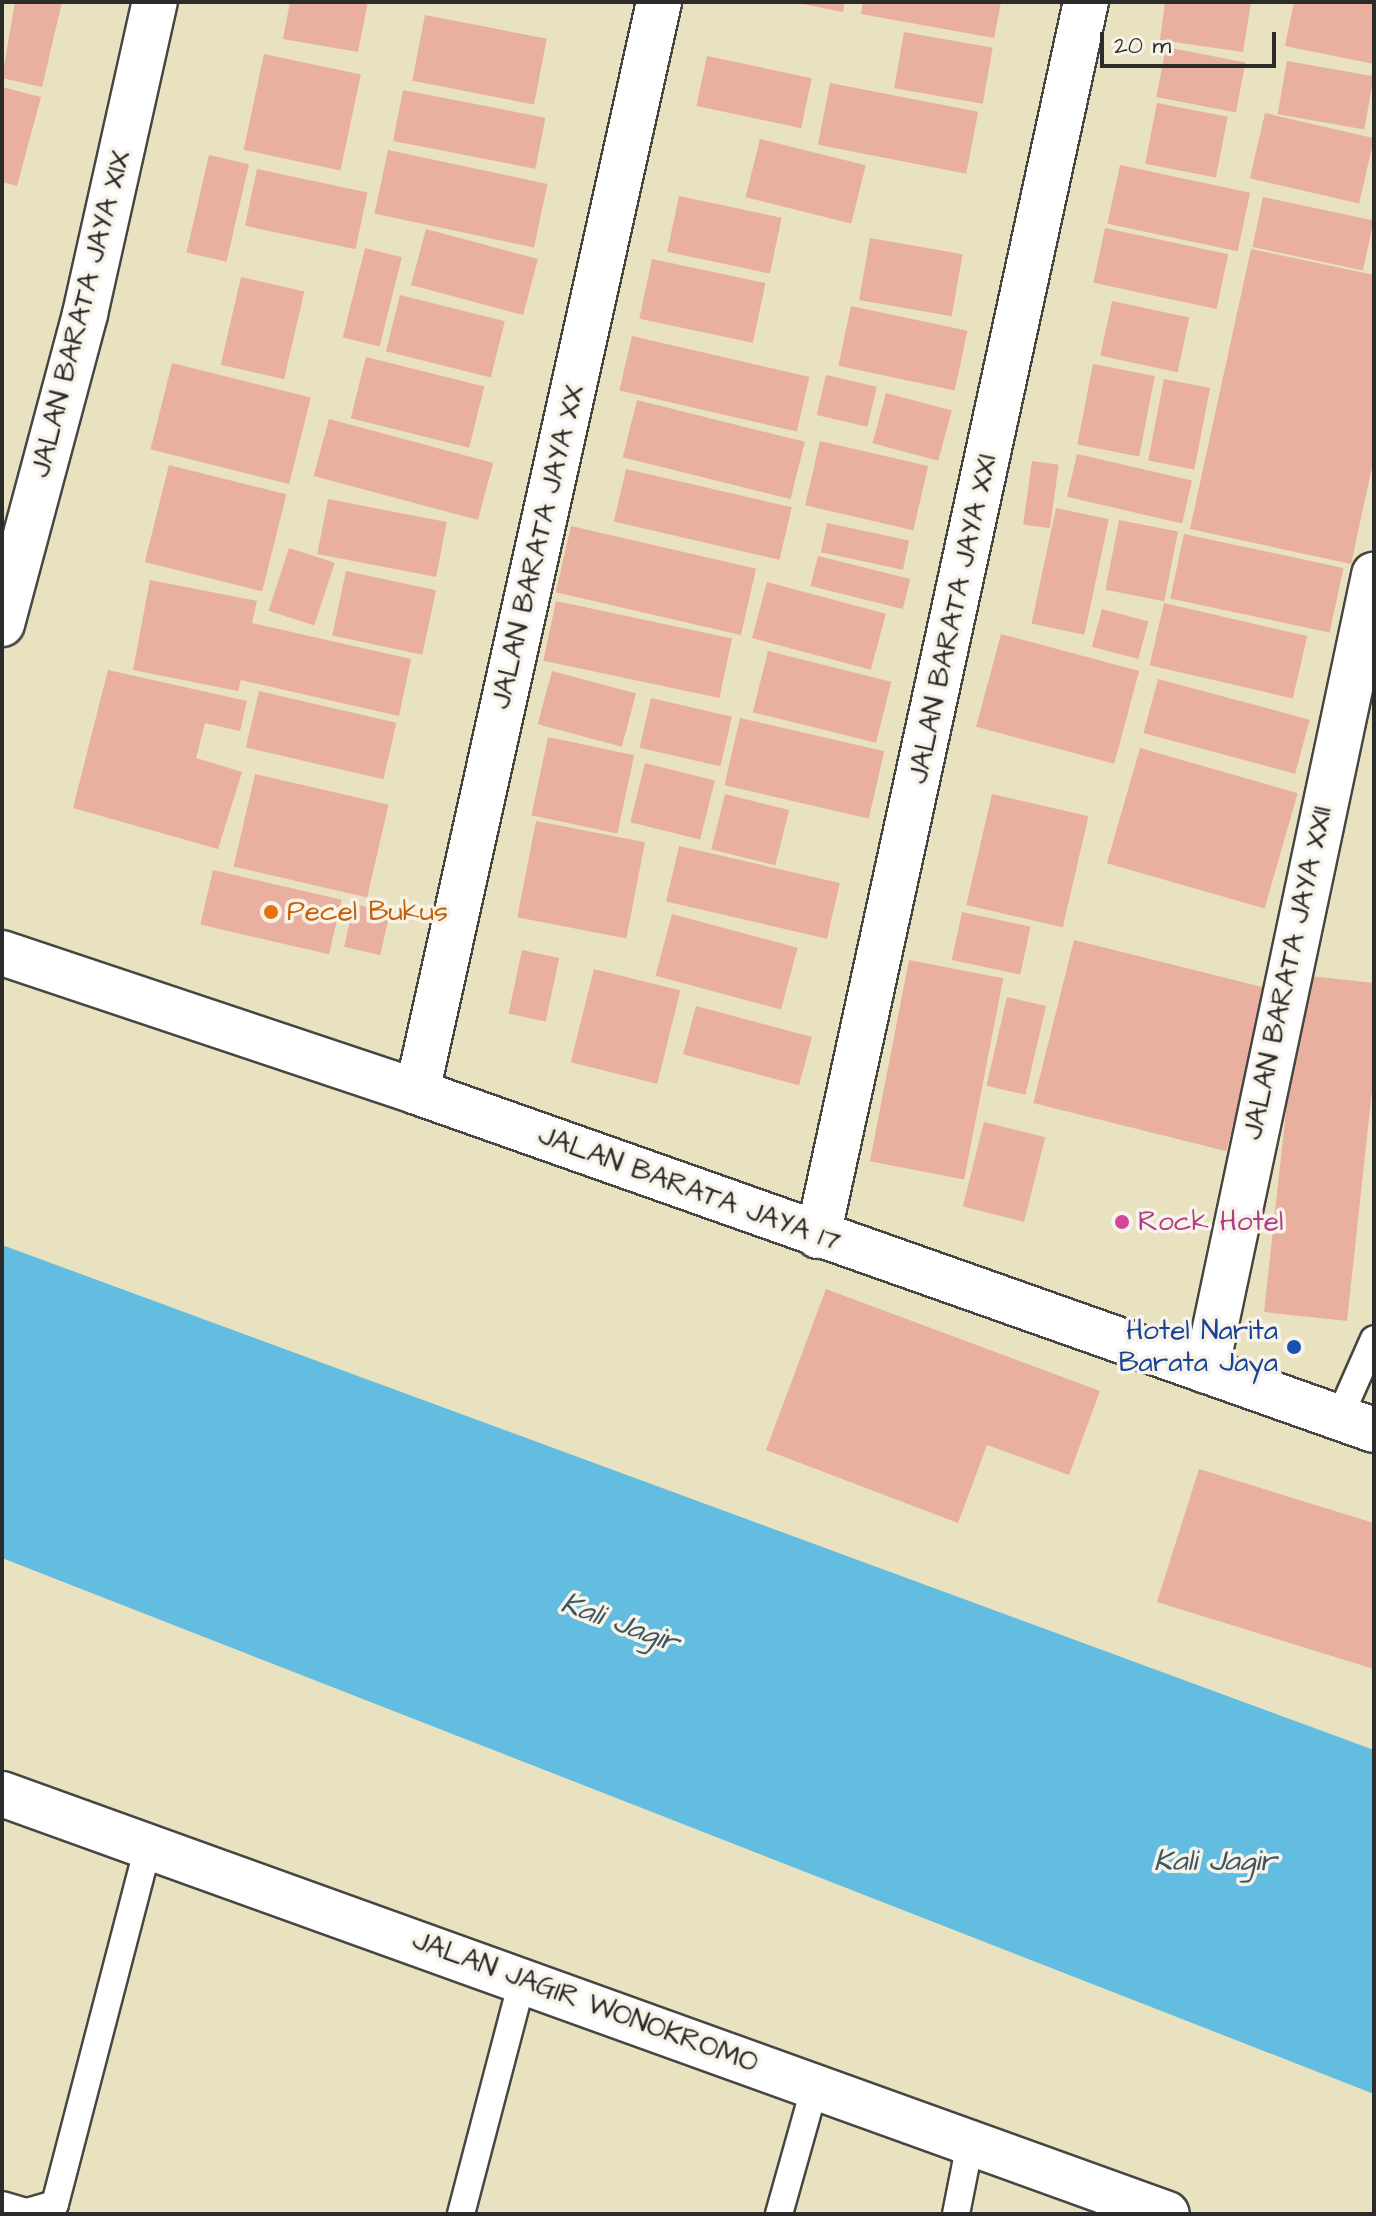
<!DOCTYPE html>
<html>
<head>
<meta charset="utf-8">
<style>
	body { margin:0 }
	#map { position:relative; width:1376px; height:2216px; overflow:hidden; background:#e8e2c1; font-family:"Architects Daughter",sans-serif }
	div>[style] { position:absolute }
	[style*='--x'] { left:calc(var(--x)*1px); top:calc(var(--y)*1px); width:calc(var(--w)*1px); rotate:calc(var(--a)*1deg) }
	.water>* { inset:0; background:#62bde0 }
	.building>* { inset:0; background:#e9af9f; transform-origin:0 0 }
	.roads { filter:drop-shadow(2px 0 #474642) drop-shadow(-2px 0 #474642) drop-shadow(0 2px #474642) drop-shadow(0 -2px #474642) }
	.lane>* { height:26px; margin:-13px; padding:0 13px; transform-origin:13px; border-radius:13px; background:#fff }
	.street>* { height:44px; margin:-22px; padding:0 22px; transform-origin:22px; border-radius:22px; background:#fff }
	.secondary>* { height:44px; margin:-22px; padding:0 22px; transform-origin:22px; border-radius:22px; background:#fff }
	.primary>* { height:44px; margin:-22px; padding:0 22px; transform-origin:22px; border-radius:22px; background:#fff }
	.dots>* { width:22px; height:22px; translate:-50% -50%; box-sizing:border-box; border:4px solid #f7f3e8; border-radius:50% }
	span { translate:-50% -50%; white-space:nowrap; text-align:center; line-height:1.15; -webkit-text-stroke:7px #f7f3e8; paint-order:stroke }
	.street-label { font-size:28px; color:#2b2b2b }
	.food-label { font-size:28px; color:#c56008 }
	.left { translate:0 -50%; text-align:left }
	.hotel-label { font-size:28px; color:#b23c85 }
	.transit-label { font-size:28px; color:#164399 }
	.right { translate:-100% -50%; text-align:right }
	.water-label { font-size:30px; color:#3c5761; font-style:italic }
	.frame { position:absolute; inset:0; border:4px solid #2b2b2b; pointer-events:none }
	.scale { position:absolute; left:1100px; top:32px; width:176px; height:36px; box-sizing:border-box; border:4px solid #2b2b2b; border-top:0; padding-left:10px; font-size:24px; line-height:28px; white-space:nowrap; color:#2b2b2b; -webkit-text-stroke:6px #f7f3e8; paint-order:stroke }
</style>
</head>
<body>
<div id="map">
	<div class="water">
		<div style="clip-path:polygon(2px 1245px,1374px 1750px,1374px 2094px,2px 1558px)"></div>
	</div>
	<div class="building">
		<div style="clip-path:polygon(15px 2px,62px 2px,42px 87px,2px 78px)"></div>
		<div style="clip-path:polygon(290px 2px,368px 2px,358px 52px,283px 39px)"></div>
		<div style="clip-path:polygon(793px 2px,845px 2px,843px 12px)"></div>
		<div style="clip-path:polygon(863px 2px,1001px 2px,994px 38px,861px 14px)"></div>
		<div style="clip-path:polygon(1165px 2px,1251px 2px,1243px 52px,1160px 40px)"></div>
		<div style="clip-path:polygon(1294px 2px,1374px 2px,1374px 64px,1285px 46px)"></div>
		<div style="left:425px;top:15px;width:124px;height:67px;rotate:11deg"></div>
		<div style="left:904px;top:32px;width:90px;height:57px;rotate:10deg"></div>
		<div style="left:1166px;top:47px;width:81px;height:51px;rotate:11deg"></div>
		<div style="left:264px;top:54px;width:99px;height:98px;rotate:12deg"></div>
		<div style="left:707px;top:56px;width:107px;height:51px;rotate:12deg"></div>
		<div style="left:1287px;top:61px;width:88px;height:54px;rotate:10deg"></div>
		<div style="left:830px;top:83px;width:151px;height:63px;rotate:11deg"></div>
		<div style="clip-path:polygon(2px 87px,41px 97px,17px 186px,2px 182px)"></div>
		<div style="left:403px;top:90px;width:145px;height:52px;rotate:11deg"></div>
		<div style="left:1157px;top:103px;width:72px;height:62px;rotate:11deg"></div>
		<div style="left:1265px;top:113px;width:112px;height:67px;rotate:13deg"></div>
		<div style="left:760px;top:139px;width:109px;height:60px;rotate:14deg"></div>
		<div style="left:388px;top:150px;width:163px;height:65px;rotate:12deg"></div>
		<div style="left:209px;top:155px;width:41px;height:100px;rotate:13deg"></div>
		<div style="left:1120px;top:165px;width:133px;height:60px;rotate:12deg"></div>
		<div style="left:257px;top:169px;width:113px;height:58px;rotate:12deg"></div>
		<div style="left:679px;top:196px;width:105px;height:57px;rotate:12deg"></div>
		<div style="left:1263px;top:197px;width:113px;height:51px;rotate:12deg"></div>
		<div style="left:1105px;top:228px;width:126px;height:56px;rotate:12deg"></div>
		<div style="left:426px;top:229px;width:116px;height:58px;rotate:15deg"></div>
		<div style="left:870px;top:238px;width:94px;height:63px;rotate:10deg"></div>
		<div style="left:365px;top:248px;width:38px;height:92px;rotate:14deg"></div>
		<div style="clip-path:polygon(1251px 249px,1374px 275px,1374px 458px,1351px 564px,1190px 529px)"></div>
		<div style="left:652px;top:259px;width:116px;height:61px;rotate:12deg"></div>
		<div style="left:241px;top:277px;width:65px;height:90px;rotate:13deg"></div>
		<div style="left:400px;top:295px;width:108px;height:58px;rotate:14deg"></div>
		<div style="left:1112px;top:301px;width:79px;height:56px;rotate:12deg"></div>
		<div style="left:851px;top:306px;width:119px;height:61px;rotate:12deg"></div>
		<div style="left:632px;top:336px;width:182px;height:56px;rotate:13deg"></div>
		<div style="left:366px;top:357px;width:122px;height:63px;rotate:14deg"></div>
		<div style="left:172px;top:363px;width:143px;height:89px;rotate:14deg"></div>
		<div style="left:1093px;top:364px;width:63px;height:82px;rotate:11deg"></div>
		<div style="left:826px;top:375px;width:52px;height:41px;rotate:13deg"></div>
		<div style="left:1164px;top:379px;width:47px;height:83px;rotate:11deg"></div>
		<div style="left:886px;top:393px;width:68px;height:52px;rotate:15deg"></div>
		<div style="left:637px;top:400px;width:173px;height:59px;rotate:14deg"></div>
		<div style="left:329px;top:419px;width:170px;height:59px;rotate:15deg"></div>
		<div style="left:820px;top:441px;width:111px;height:66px;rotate:13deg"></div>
		<div style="left:1077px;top:454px;width:118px;height:44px;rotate:13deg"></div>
		<div style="left:1032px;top:461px;width:27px;height:64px;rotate:8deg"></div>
		<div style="left:169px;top:465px;width:121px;height:100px;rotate:14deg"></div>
		<div style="left:626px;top:469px;width:170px;height:54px;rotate:13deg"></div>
		<div style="left:328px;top:499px;width:121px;height:56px;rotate:11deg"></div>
		<div style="left:1056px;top:508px;width:54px;height:118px;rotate:12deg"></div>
		<div style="left:1119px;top:520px;width:60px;height:71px;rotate:11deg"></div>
		<div style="left:827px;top:523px;width:84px;height:30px;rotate:12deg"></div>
		<div style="left:571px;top:526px;width:190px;height:68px;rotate:13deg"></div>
		<div style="left:1184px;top:534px;width:163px;height:66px;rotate:12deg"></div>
		<div style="left:289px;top:548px;width:48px;height:66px;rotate:18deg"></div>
		<div style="left:818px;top:556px;width:95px;height:31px;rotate:14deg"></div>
		<div style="left:346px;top:571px;width:92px;height:66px;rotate:12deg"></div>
		<div style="clip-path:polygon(150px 580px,257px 601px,252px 623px,411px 659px,399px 716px,241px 680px,238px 691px,133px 670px)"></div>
		<div style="left:767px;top:582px;width:123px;height:58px;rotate:15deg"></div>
		<div style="left:556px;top:601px;width:180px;height:61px;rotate:12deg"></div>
		<div style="left:1164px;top:603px;width:147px;height:64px;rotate:13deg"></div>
		<div style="left:1102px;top:609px;width:48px;height:39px;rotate:15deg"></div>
		<div style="left:1001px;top:634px;width:143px;height:96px;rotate:15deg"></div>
		<div style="left:768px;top:651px;width:127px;height:63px;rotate:14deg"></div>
		<div style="clip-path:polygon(108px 670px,247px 701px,240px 731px,205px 723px,196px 758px,242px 772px,218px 849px,73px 808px)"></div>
		<div style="left:552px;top:671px;width:87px;height:55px;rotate:15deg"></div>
		<div style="left:1158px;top:679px;width:157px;height:56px;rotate:15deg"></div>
		<div style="left:259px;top:691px;width:141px;height:58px;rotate:13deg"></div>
		<div style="left:651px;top:698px;width:83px;height:51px;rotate:13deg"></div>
		<div style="left:740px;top:718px;width:148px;height:69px;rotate:13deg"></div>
		<div style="left:548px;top:737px;width:88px;height:80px;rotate:12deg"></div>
		<div style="left:1140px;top:748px;width:164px;height:120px;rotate:16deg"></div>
		<div style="left:645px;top:763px;width:72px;height:61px;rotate:14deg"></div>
		<div style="left:255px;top:774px;width:137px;height:95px;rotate:13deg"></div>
		<div style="left:725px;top:794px;width:66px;height:57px;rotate:14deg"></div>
		<div style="left:992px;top:794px;width:99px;height:114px;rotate:13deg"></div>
		<div style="left:536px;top:821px;width:111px;height:98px;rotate:11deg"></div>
		<div style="left:679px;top:846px;width:165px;height:57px;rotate:13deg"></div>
		<div style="left:213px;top:870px;width:132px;height:56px;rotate:13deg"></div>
		<div style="left:354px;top:904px;width:37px;height:44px;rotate:13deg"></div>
		<div style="left:962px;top:912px;width:70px;height:49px;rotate:12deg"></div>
		<div style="left:672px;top:914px;width:130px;height:64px;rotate:15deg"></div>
		<div style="left:1074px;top:940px;width:199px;height:168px;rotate:14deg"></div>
		<div style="left:522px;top:950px;width:38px;height:65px;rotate:12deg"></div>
		<div style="left:909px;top:960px;width:96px;height:205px;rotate:11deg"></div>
		<div style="left:594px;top:969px;width:89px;height:96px;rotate:14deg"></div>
		<div style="clip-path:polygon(1301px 975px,1374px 983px,1374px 1072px,1347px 1321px,1264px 1312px)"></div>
		<div style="left:1007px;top:997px;width:40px;height:91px;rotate:13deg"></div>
		<div style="left:696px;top:1006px;width:120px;height:50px;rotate:15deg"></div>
		<div style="left:984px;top:1122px;width:63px;height:87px;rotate:14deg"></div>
		<div style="clip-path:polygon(826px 1289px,1100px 1391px,1069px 1475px,987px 1445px,958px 1523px,766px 1450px)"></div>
		<div style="clip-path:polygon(1199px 1469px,1374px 1523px,1374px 1669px,1157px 1602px)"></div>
	</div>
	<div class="roads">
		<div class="lane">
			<div style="--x:1339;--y:1418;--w:86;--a:-66.1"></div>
			<div style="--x:2;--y:2205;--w:26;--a:16"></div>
			<div style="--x:27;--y:2212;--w:29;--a:-16"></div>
			<div style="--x:55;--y:2204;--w:369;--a:-75.4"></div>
			<div style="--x:461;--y:2214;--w:244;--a:-75.3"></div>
			<div style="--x:779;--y:2214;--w:133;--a:-74.3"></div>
			<div style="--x:956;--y:2214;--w:72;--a:-78.8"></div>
		</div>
		<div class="street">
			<div style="--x:417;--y:1092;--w:1117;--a:-77.48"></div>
			<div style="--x:818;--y:1236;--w:1263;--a:-77.75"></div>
			<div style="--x:1206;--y:1371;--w:814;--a:-78.08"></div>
		</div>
		<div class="secondary">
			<div style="--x:2;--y:624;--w:321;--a:-75"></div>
			<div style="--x:85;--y:314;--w:320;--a:-77.4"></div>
			<div style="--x:2;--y:953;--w:438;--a:18.5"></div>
			<div style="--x:417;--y:1092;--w:1015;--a:19.45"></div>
		</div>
		<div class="primary">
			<div style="--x:2;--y:1794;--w:1238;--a:19.82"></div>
		</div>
	</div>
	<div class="dots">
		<div style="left:271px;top:912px;background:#e8710a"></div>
		<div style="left:1122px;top:1222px;background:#d1479c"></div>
		<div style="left:1294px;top:1347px;background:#1a4fb4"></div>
	</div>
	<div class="street-label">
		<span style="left:81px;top:314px;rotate:-76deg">JALAN BARATA JAYA XIX</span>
		<span style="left:538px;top:547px;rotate:-77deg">JALAN BARATA JAYA XX</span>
		<span style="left:953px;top:619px;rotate:-78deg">JALAN BARATA JAYA XXI</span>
		<span style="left:1288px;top:973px;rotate:-78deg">JALAN BARATA JAYA XXII</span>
		<span style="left:689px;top:1189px;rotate:20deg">JALAN BARATA JAYA 17</span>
		<span style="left:585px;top:2002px;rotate:20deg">JALAN JAGIR WONOKROMO</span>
	</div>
	<div class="food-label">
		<span class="left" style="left:287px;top:912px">Pecel Bukus</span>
	</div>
	<div class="hotel-label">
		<span class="left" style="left:1138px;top:1222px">Rock Hotel</span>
	</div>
	<div class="transit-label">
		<span class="right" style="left:1278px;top:1347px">Hotel Narita<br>Barata Jaya</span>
	</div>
	<div class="water-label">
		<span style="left:620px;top:1623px;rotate:20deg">Kali Jagir</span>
		<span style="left:1215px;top:1861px">Kali Jagir</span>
	</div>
	<div class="frame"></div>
	<div class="scale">20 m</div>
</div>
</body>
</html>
